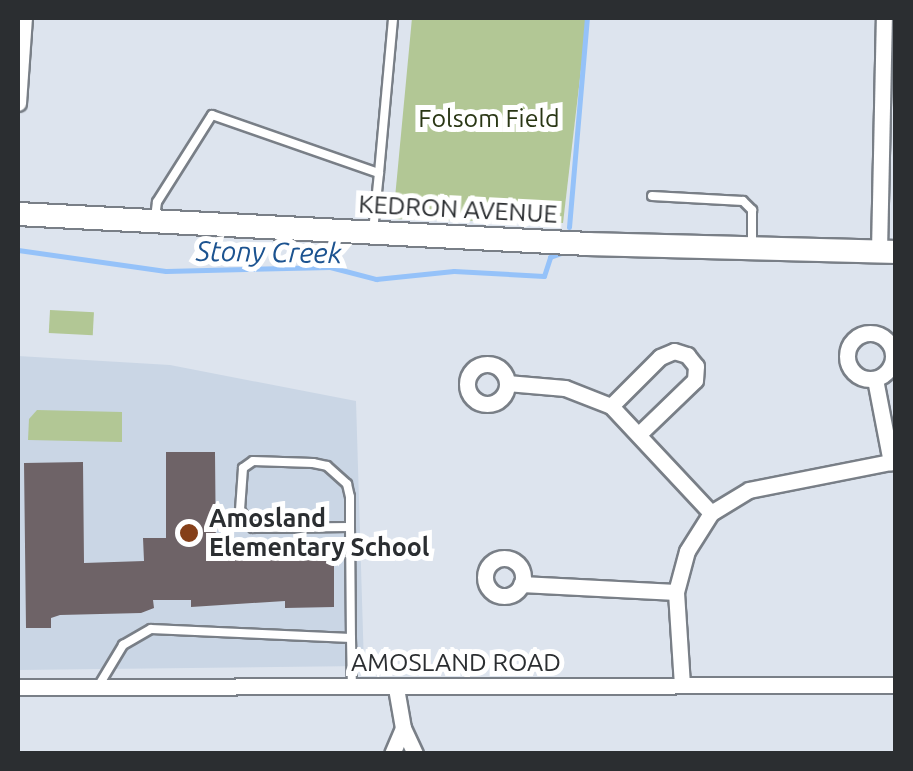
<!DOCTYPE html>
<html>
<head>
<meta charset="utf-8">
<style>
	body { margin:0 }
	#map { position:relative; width:913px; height:771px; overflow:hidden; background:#dde4ee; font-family:Ubuntu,sans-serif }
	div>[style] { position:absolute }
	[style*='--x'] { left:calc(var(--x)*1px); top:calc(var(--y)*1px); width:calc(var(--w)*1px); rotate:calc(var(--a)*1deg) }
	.built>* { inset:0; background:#cad6e5 }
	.green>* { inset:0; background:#b2c795; transform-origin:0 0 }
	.stream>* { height:5px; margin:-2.5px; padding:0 2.5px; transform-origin:2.5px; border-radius:2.5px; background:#95c2f9 }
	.building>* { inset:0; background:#6e6367 }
	.roads { filter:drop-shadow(2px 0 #797f87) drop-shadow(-2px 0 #797f87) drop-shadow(0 2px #797f87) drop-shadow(0 -2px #797f87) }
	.service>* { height:8px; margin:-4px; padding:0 4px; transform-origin:4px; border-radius:4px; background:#fff }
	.minor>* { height:15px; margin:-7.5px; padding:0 7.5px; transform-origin:7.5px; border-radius:7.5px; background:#fff }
	.minor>.ring { margin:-7.5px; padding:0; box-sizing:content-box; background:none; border:15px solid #fff; border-radius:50% }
	.primary>* { height:22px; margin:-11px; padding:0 11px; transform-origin:11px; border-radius:11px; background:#fff }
	.dots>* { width:28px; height:28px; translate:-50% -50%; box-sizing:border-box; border:5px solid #fff; border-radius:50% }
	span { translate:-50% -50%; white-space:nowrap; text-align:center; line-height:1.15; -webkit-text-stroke:10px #fff; paint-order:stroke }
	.park-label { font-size:25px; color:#2a3715 }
	.street-label { font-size:25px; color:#2b2e31 }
	.poi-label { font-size:25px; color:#2b2e31; font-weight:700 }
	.left { translate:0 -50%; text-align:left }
	.water-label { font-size:28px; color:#1c5390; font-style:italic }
	.frame { position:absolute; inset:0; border:20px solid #2b2e31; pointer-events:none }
</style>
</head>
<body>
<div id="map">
	<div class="built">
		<div style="clip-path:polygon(18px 356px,170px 365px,356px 401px,364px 666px,18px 670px)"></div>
	</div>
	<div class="green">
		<div style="clip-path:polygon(412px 18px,587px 18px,563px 223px,393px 219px)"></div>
		<div style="left:50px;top:310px;width:44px;height:23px;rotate:3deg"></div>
		<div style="clip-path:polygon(37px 410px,122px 412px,122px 442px,28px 440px,29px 419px)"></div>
	</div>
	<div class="stream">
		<div style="--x:569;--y:227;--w:210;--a:-85.1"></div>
		<div style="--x:18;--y:250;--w:149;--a:8.1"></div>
		<div style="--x:166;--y:271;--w:164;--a:-1.4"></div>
		<div style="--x:330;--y:267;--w:48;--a:14.6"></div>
		<div style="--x:376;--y:279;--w:78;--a:-5.9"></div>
		<div style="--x:454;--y:271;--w:90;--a:3.2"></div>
		<div style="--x:544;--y:276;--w:20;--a:-72"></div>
		<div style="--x:550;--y:257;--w:12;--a:-20"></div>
	</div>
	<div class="building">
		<div style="clip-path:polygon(166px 452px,215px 452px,216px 558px,334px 556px,334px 607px,285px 608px,285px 601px,191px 607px,191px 600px,153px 600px,154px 608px,141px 613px,60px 615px,51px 618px,51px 628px,26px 628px,24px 463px,83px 462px,84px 563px,144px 561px,143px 538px,166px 538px)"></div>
	</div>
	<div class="roads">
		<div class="service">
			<div style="--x:379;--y:173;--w:156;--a:-84.8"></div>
			<div style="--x:652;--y:196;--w:91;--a:3.1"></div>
			<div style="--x:743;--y:201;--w:13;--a:45"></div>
			<div style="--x:752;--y:210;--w:33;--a:90"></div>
			<div style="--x:155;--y:218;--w:16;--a:-83"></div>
			<div style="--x:157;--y:202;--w:103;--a:-57.7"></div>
			<div style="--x:212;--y:115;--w:177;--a:19.2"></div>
			<div style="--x:379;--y:173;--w:58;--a:95.9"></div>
			<div style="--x:350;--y:527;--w:97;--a:179.4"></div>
			<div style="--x:253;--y:528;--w:22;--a:-126"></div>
			<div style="--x:240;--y:510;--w:42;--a:-85.9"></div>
			<div style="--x:243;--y:468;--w:12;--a:-35"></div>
			<div style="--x:253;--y:461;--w:60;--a:1.9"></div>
			<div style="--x:313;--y:463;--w:14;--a:12"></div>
			<div style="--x:327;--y:466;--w:27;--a:42"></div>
			<div style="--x:347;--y:484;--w:13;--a:77"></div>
			<div style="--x:350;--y:497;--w:30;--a:90"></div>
			<div style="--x:350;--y:527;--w:111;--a:89.5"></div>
			<div style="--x:351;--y:638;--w:50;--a:88.9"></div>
			<div style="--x:99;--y:685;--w:47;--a:-59"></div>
			<div style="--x:123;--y:645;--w:32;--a:-30"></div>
			<div style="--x:151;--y:629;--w:200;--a:2.6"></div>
		</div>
		<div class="minor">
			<div style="--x:18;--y:103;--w:85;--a:-86"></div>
			<div style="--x:879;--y:251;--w:233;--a:-88.8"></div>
			<div class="ring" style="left:847px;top:333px;width:31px;height:31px"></div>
			<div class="ring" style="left:467px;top:364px;width:25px;height:25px"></div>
			<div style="--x:875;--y:379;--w:85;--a:79.1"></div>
			<div style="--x:507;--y:383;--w:58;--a:4.9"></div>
			<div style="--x:565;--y:388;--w:49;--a:21.4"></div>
			<div style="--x:611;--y:406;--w:146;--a:46.9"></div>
			<div style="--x:611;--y:406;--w:69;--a:-45"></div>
			<div style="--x:660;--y:357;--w:15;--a:-23"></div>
			<div style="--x:674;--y:351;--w:14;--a:17"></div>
			<div style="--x:687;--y:355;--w:14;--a:51"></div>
			<div style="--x:696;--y:366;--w:14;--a:94"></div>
			<div style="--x:695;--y:380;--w:78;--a:136"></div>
			<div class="ring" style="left:485px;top:558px;width:23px;height:23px"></div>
			<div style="--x:521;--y:584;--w:155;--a:3"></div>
			<div style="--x:682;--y:685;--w:93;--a:-93.7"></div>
			<div style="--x:676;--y:592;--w:42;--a:-75"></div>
			<div style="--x:687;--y:551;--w:45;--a:-57.7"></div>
			<div style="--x:711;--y:513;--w:44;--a:-31.2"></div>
			<div style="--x:749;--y:490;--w:150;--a:-11.2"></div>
			<div style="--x:18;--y:687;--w:878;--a:-0.13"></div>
			<div style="--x:403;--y:728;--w:29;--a:65"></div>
			<div style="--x:392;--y:754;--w:28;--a:-67"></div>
			<div style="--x:403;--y:728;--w:41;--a:-99.9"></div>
		</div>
		<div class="primary">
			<div style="--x:18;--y:214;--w:571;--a:3.01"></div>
			<div style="--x:588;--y:244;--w:308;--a:1.5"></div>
		</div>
	</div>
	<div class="dots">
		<div style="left:189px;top:533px;background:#853f19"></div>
	</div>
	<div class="park-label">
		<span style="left:489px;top:118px">Folsom Field</span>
	</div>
	<div class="street-label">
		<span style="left:458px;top:209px;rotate:3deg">KEDRON AVENUE</span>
		<span style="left:456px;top:662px">AMOSLAND ROAD</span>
	</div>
	<div class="poi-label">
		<span class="left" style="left:209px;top:533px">Amosland<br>Elementary School</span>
	</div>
	<div class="water-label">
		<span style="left:269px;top:252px;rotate:1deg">Stony Creek</span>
	</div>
	<div class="frame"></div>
</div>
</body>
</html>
